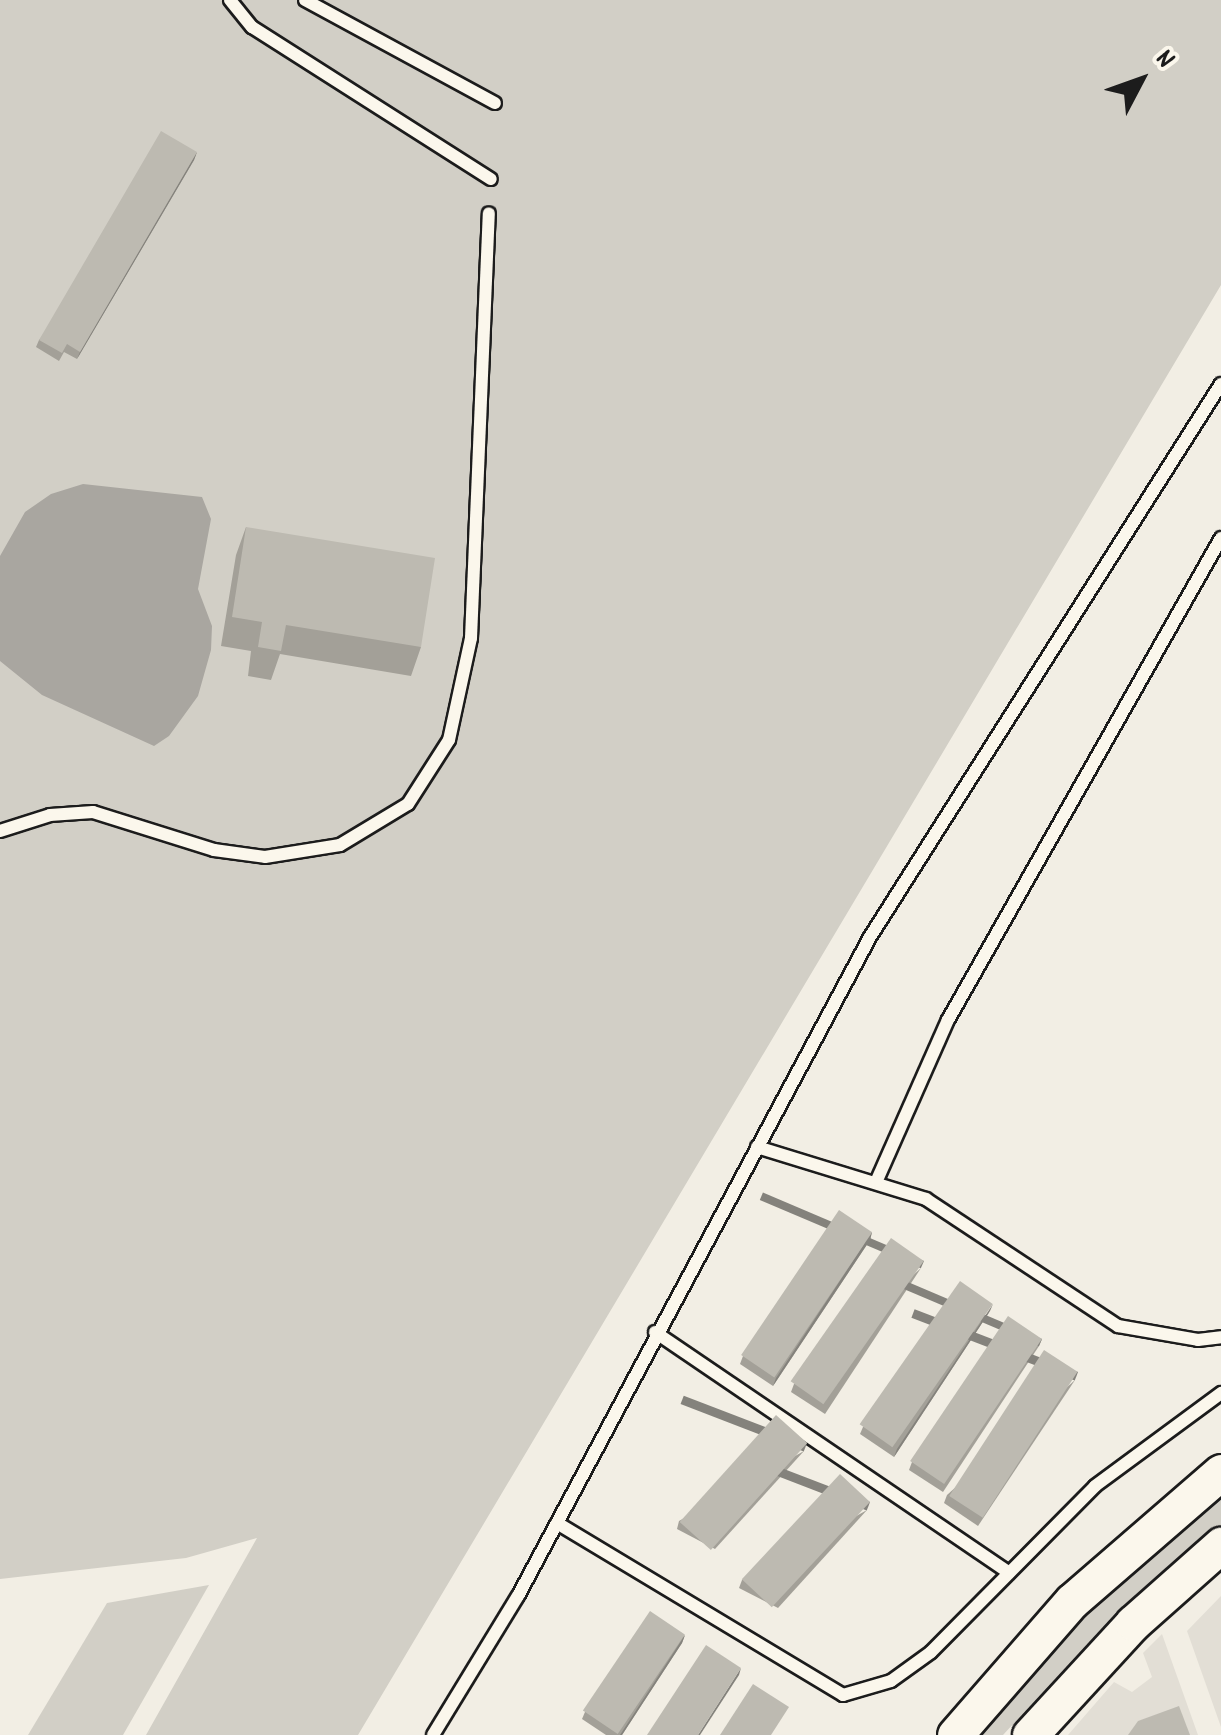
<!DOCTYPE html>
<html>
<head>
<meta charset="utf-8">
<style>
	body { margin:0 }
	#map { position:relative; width:1221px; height:1735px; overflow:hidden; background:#f2eee4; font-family:Dekko,sans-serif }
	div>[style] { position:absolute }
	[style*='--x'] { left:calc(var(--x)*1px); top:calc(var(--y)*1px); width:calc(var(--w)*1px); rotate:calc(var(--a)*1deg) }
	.built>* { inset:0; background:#e2ded5 }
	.green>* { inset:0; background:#d2cfc6 }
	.water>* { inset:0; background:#a9a6a0 }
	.roads { filter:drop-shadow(2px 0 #1c1c1c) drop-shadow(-2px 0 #1c1c1c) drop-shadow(0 2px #1c1c1c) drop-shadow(0 -2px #1c1c1c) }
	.lane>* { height:12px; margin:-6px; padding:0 6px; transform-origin:6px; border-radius:6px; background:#fbf7ec }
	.secondary>* { height:35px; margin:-17.5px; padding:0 17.5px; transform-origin:17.5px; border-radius:17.5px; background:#fbf7ec }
	.wall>* { inset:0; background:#a3a098 }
	.shaded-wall>* { inset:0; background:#84827c; transform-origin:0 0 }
	.building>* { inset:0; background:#bdbab1; transform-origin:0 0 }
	span { translate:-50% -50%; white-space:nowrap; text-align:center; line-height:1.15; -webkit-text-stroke:9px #fbf7ec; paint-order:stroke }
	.north { position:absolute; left:1091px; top:30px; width:100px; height:100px; -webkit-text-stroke:8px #fbf7ec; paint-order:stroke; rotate:49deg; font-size:28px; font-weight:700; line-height:40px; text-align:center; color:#1c1c1c }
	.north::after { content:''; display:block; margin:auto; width:35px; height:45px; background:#1c1c1c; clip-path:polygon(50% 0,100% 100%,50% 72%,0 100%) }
</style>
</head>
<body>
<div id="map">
	<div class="built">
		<div style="clip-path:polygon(1221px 1596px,1221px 1727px,1187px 1631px)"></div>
		<div style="clip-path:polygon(1162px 1634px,1198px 1735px,1068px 1735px,1114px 1682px,1132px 1692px,1152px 1677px,1143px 1653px)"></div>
	</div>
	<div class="green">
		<div style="clip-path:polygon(0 0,1221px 0,1221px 285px,358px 1735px,146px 1735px,257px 1538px,186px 1558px,0 1579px)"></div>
		<div style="clip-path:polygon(1221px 1486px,1221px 1528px,1120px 1608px,1003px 1735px,969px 1735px,1088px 1601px)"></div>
		<div style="clip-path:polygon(209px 1585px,123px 1735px,28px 1735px,107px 1603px)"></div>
	</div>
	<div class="water">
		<div style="clip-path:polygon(83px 484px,202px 497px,211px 519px,198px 589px,212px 626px,211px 650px,198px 696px,169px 736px,154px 746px,42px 695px,0 661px,0 556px,25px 512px,51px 494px)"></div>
	</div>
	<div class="roads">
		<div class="lane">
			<div style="--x:230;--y:0;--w:35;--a:51"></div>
			<div style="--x:252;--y:27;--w:283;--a:32.5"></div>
			<div style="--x:305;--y:0;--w:216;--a:28.5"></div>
			<div style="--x:0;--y:831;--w:52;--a:-17.7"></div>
			<div style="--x:50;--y:815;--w:43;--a:-4"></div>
			<div style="--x:93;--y:812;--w:127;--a:17.4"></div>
			<div style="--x:214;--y:850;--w:51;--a:7.8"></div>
			<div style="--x:265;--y:857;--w:76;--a:-9.1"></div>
			<div style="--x:340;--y:845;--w:79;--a:-31.1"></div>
			<div style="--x:408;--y:804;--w:76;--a:-57.4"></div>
			<div style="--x:449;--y:740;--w:104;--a:-77.8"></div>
			<div style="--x:471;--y:638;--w:425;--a:-87.6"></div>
			<div style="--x:757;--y:1147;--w:177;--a:17.1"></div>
			<div style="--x:926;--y:1199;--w:230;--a:33.5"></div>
			<div style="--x:1118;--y:1326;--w:81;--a:9.9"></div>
			<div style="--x:1198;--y:1340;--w:23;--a:-7"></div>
			<div style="--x:877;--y:1180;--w:175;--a:-66.1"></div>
			<div style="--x:948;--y:1020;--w:554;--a:-60.47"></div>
			<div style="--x:655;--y:1332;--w:428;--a:34.2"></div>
			<div style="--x:557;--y:1523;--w:334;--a:31"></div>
			<div style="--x:843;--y:1695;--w:50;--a:-16.3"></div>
			<div style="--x:891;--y:1681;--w:49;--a:-35.9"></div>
			<div style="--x:931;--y:1652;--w:233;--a:-45.3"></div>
			<div style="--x:1095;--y:1486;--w:157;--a:-36.4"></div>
			<div style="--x:433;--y:1735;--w:163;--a:-58.6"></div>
			<div style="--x:518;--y:1596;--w:747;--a:-61.89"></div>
			<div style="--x:870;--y:937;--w:655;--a:-57.6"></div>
		</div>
		<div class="secondary">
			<div style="--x:955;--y:1735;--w:178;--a:-48.9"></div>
			<div style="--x:1072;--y:1601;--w:197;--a:-40.9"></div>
			<div style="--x:1030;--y:1735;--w:152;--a:-47.4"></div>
			<div style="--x:1133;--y:1623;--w:118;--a:-41.6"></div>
		</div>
	</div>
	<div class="wall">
		<div style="clip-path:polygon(197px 152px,194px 160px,77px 359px,64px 352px,59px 361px,36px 347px,39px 340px)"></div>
		<div style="clip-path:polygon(246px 527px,421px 647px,411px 676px,280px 654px,271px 680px,248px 676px,251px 651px,221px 646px,236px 555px)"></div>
		<div style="clip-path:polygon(872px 1232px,870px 1240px,773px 1386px,740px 1364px,743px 1356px)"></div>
		<div style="clip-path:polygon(921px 1268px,825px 1414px,791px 1392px,794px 1384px)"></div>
		<div style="clip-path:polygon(990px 1311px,894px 1457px,860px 1434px,863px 1427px)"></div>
		<div style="clip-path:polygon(1042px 1339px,1039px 1346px,943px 1492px,909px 1470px,912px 1462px)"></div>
		<div style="clip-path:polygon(1075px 1380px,978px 1526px,944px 1503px,947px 1495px)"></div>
		<div style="clip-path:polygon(804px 1451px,715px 1549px,677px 1529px,679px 1521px)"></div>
		<div style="clip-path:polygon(867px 1510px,778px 1608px,739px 1588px,742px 1580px)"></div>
		<div style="clip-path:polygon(685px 1635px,682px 1643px,622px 1735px,606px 1735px,582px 1719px,585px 1712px)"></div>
	</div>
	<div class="shaded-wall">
		<div style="clip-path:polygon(197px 152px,194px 160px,77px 359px,80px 352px)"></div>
		<div style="clip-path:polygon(872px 1232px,870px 1240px,773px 1386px,776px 1378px)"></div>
		<div style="left:924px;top:1261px;width:8px;height:175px;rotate:113deg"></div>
		<div style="clip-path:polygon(993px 1304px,990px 1311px,894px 1457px,897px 1449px)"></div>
		<div style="left:1042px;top:1339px;width:8px;height:175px;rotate:113deg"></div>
		<div style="left:1078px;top:1372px;width:9px;height:175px;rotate:111deg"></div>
		<div style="left:807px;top:1443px;width:9px;height:132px;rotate:111deg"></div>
		<div style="left:870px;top:1502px;width:9px;height:132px;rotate:111deg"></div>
		<div style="clip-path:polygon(685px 1635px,682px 1643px,622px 1735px,620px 1735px)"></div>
		<div style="clip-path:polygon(741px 1668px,739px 1675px,700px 1735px,698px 1735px)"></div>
	</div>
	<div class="building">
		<div style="clip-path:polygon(161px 131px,197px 152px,80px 352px,67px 344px,62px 353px,39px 340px)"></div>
		<div style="clip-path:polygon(246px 527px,435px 558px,421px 647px,286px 625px,281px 651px,258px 647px,262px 622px,232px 617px)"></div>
		<div style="left:839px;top:1210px;width:40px;height:175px;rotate:34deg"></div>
		<div style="left:891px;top:1238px;width:40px;height:175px;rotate:35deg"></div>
		<div style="left:960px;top:1281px;width:40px;height:175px;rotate:35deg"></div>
		<div style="left:1008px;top:1316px;width:41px;height:175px;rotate:34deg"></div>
		<div style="left:1044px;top:1350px;width:40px;height:174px;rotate:33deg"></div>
		<div style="left:776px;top:1415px;width:42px;height:144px;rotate:42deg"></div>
		<div style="left:840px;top:1474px;width:41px;height:144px;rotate:43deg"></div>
		<div style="left:650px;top:1611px;width:42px;height:120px;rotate:34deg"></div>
		<div style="clip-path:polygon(706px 1645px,741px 1668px,698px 1735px,647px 1735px)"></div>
		<div style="clip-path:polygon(753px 1684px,789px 1707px,771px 1735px,720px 1735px)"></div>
		<div style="clip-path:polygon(1179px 1706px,1190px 1735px,1128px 1735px,1138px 1721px)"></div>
	</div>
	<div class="north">N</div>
</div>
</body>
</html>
